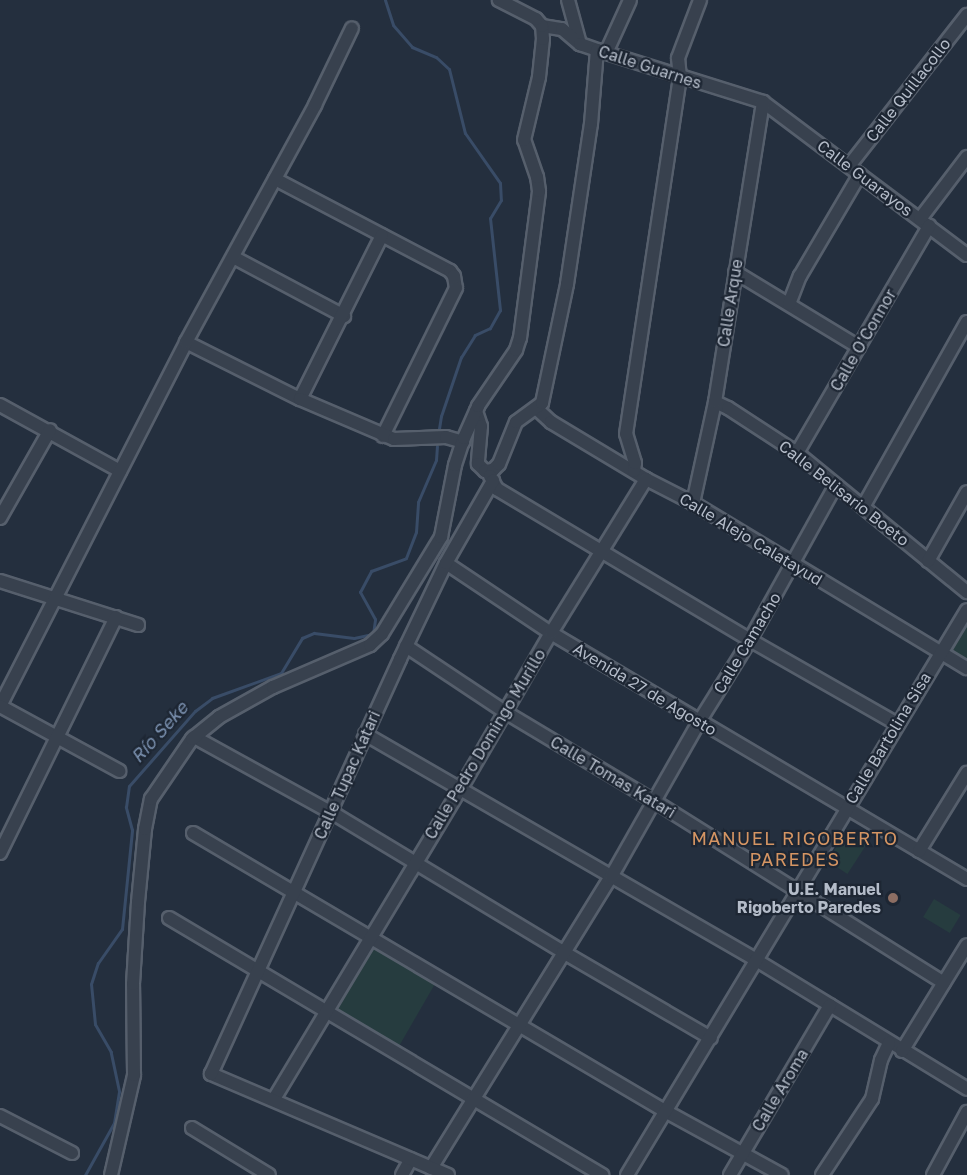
<!DOCTYPE html>
<html>
<head>
<meta charset="utf-8">
<style>
	body { margin:0 }
	#map { position:relative; width:967px; height:1175px; overflow:hidden; background:#242f3e; font-family:"Golos Text",sans-serif }
	div>[style] { position:absolute }
	[style*='--x'] { left:calc(var(--x)*1px); top:calc(var(--y)*1px); width:calc(var(--w)*1px); rotate:calc(var(--a)*1deg) }
	.green>* { inset:0; background:#263c3f; transform-origin:0 0 }
	.stream>* { height:3px; margin:-1.5px; padding:0 1.5px; transform-origin:1.5px; border-radius:1.5px; background:#394c67 }
	.roads { filter:drop-shadow(2px 0 #565f6c) drop-shadow(-2px 0 #565f6c) drop-shadow(0 2px #565f6c) drop-shadow(0 -2px #565f6c) }
	.minor>* { height:12px; margin:-6px; padding:0 6px; transform-origin:6px; border-radius:6px; background:#38414e }
	.dots>* { width:16px; height:16px; translate:-50% -50%; box-sizing:border-box; border:3px solid #1d2633; border-radius:50% }
	span { translate:-50% -50%; white-space:nowrap; text-align:center; line-height:1.15; -webkit-text-stroke:4.5px #1d2633; paint-order:stroke }
	.street-label { font-size:16px; color:#b4bcc9 }
	.poi-label { font-size:16px; color:#b4bcc9; font-weight:700 }
	.right { translate:-100% -50%; text-align:right }
	.water-label { font-size:18px; color:#7c92b1; font-style:italic }
	.neighbourhood-label { font-size:18px; color:#d59563; letter-spacing:1.5px }
</style>
</head>
<body>
<div id="map">
	<div class="green">
		<div style="clip-path:polygon(967px 626px,967px 661px,951px 651px)"></div>
		<div style="left:848px;top:829px;width:24px;height:38px;rotate:33deg"></div>
		<div style="left:934px;top:899px;width:31px;height:21px;rotate:31deg"></div>
		<div style="left:372px;top:943px;width:75px;height:78px;rotate:30deg"></div>
	</div>
	<div class="stream">
		<div style="--x:385;--y:0;--w:26;--a:72"></div>
		<div style="--x:393;--y:25;--w:29;--a:49"></div>
		<div style="--x:412;--y:47;--w:26;--a:23"></div>
		<div style="--x:436;--y:57;--w:18;--a:43"></div>
		<div style="--x:449;--y:69;--w:66;--a:76"></div>
		<div style="--x:465;--y:133;--w:61;--a:55"></div>
		<div style="--x:500;--y:183;--w:17;--a:87"></div>
		<div style="--x:501;--y:200;--w:21;--a:121"></div>
		<div style="--x:490;--y:218;--w:93;--a:83.8"></div>
		<div style="--x:500;--y:310;--w:21;--a:119"></div>
		<div style="--x:490;--y:328;--w:17;--a:155"></div>
		<div style="--x:475;--y:335;--w:26;--a:122"></div>
		<div style="--x:461;--y:357;--w:62;--a:108.7"></div>
		<div style="--x:441;--y:416;--w:13;--a:99"></div>
		<div style="--x:85;--y:1175;--w:60;--a:-60.9"></div>
		<div style="--x:114;--y:1123;--w:32;--a:-81"></div>
		<div style="--x:119;--y:1091;--w:40;--a:-102"></div>
		<div style="--x:111;--y:1052;--w:32;--a:-120"></div>
		<div style="--x:95;--y:1024;--w:40;--a:-95.7"></div>
		<div style="--x:91;--y:984;--w:22;--a:-72"></div>
		<div style="--x:98;--y:963;--w:42;--a:-54.8"></div>
		<div style="--x:122;--y:929;--w:100;--a:-84.2"></div>
		<div style="--x:132;--y:830;--w:24;--a:-105"></div>
		<div style="--x:126;--y:807;--w:21;--a:-82"></div>
		<div style="--x:129;--y:786;--w:100;--a:-48.7"></div>
		<div style="--x:195;--y:711;--w:21;--a:-37"></div>
		<div style="--x:212;--y:698;--w:73;--a:-19.9"></div>
		<div style="--x:281;--y:673;--w:41;--a:-59"></div>
		<div style="--x:302;--y:638;--w:13;--a:-23"></div>
		<div style="--x:314;--y:633;--w:40;--a:7.1"></div>
		<div style="--x:354;--y:638;--w:19;--a:-12"></div>
		<div style="--x:373;--y:634;--w:15;--a:-82"></div>
		<div style="--x:375;--y:619;--w:31;--a:-119"></div>
		<div style="--x:360;--y:592;--w:24;--a:-62"></div>
		<div style="--x:371;--y:571;--w:37;--a:-20"></div>
		<div style="--x:406;--y:558;--w:28;--a:-69"></div>
		<div style="--x:416;--y:532;--w:30;--a:-86"></div>
		<div style="--x:418;--y:502;--w:46;--a:-66.8"></div>
		<div style="--x:436;--y:460;--w:14;--a:-86"></div>
	</div>
	<div class="roads">
		<div class="minor">
			<div style="--x:568;--y:0;--w:46;--a:74.7"></div>
			<div style="--x:542;--y:26;--w:20;--a:9"></div>
			<div style="--x:562;--y:29;--w:23;--a:40"></div>
			<div style="--x:580;--y:44;--w:18;--a:19"></div>
			<div style="--x:597;--y:50;--w:174;--a:17.4"></div>
			<div style="--x:763;--y:102;--w:255;--a:36.9"></div>
			<div style="--x:606;--y:53;--w:58;--a:-65.6"></div>
			<div style="--x:849;--y:166;--w:192;--a:-52"></div>
			<div style="--x:275;--y:179;--w:198;--a:27.7"></div>
			<div style="--x:450;--y:271;--w:6;--a:51"></div>
			<div style="--x:454;--y:276;--w:12;--a:81"></div>
			<div style="--x:456;--y:288;--w:165;--a:116.3"></div>
			<div style="--x:920;--y:219;--w:78;--a:-52.8"></div>
			<div style="--x:233;--y:257;--w:126;--a:28"></div>
			<div style="--x:735;--y:272;--w:145;--a:31.2"></div>
			<div style="--x:789;--y:304;--w:30;--a:-69"></div>
			<div style="--x:800;--y:276;--w:118;--a:-59.5"></div>
			<div style="--x:186;--y:342;--w:127;--a:26.6"></div>
			<div style="--x:300;--y:399;--w:183;--a:-63.4"></div>
			<div style="--x:300;--y:399;--w:102;--a:23.1"></div>
			<div style="--x:394;--y:439;--w:52;--a:-2.2"></div>
			<div style="--x:446;--y:437;--w:18;--a:16"></div>
			<div style="--x:715;--y:402;--w:14;--a:25"></div>
			<div style="--x:728;--y:408;--w:82;--a:33.1"></div>
			<div style="--x:797;--y:453;--w:220;--a:39.3"></div>
			<div style="--x:0;--y:405;--w:137;--a:28.8"></div>
			<div style="--x:536;--y:408;--w:21;--a:43"></div>
			<div style="--x:551;--y:422;--w:111;--a:31"></div>
			<div style="--x:646;--y:479;--w:53;--a:27.1"></div>
			<div style="--x:693;--y:503;--w:320;--a:31.1"></div>
			<div style="--x:476;--y:411;--w:16;--a:72"></div>
			<div style="--x:481;--y:426;--w:38;--a:95"></div>
			<div style="--x:478;--y:464;--w:10;--a:45"></div>
			<div style="--x:485;--y:471;--w:8;--a:-7"></div>
			<div style="--x:493;--y:470;--w:8;--a:-45"></div>
			<div style="--x:499;--y:464;--w:45;--a:-68"></div>
			<div style="--x:516;--y:422;--w:32;--a:-36"></div>
			<div style="--x:542;--y:403;--w:122;--a:-78.1"></div>
			<div style="--x:567;--y:284;--w:162;--a:-81.5"></div>
			<div style="--x:591;--y:124;--w:74;--a:-85.4"></div>
			<div style="--x:797;--y:453;--w:263;--a:-59.8"></div>
			<div style="--x:634;--y:471;--w:8;--a:-83"></div>
			<div style="--x:635;--y:463;--w:30;--a:-107"></div>
			<div style="--x:626;--y:434;--w:361;--a:-81.4"></div>
			<div style="--x:680;--y:77;--w:19;--a:-96"></div>
			<div style="--x:678;--y:58;--w:62;--a:-69.2"></div>
			<div style="--x:490;--y:476;--w:15;--a:62"></div>
			<div style="--x:497;--y:489;--w:295;--a:30.8"></div>
			<div style="--x:750;--y:640;--w:169;--a:29.7"></div>
			<div style="--x:693;--y:503;--w:103;--a:-77.7"></div>
			<div style="--x:715;--y:402;--w:304;--a:-80.9"></div>
			<div style="--x:863;--y:507;--w:212;--a:-60.7"></div>
			<div style="--x:0;--y:518;--w:101;--a:-60.4"></div>
			<div style="--x:928;--y:561;--w:79;--a:-60.5"></div>
			<div style="--x:446;--y:563;--w:126;--a:33.7"></div>
			<div style="--x:551;--y:633;--w:483;--a:30.6"></div>
			<div style="--x:0;--y:581;--w:145;--a:17.7"></div>
			<div style="--x:406;--y:646;--w:119;--a:33.7"></div>
			<div style="--x:505;--y:712;--w:174;--a:30.9"></div>
			<div style="--x:654;--y:801;--w:342;--a:32.1"></div>
			<div style="--x:0;--y:706;--w:409;--a:-62.9"></div>
			<div style="--x:186;--y:342;--w:270;--a:-61.4"></div>
			<div style="--x:315;--y:105;--w:85;--a:-64.3"></div>
			<div style="--x:0;--y:706;--w:136;--a:28.6"></div>
			<div style="--x:365;--y:734;--w:452;--a:30"></div>
			<div style="--x:756;--y:960;--w:247;--a:31.4"></div>
			<div style="--x:194;--y:737;--w:162;--a:28.8"></div>
			<div style="--x:336;--y:815;--w:265;--a:31.1"></div>
			<div style="--x:563;--y:952;--w:171;--a:30.2"></div>
			<div style="--x:193;--y:833;--w:548;--a:30.5"></div>
			<div style="--x:665;--y:1111;--w:133;--a:28.7"></div>
			<div style="--x:919;--y:851;--w:92;--a:-58.4"></div>
			<div style="--x:0;--y:853;--w:263;--a:-63.8"></div>
			<div style="--x:169;--y:918;--w:504;--a:30.69"></div>
			<div style="--x:902;--y:1051;--w:124;--a:-58.5"></div>
			<div style="--x:274;--y:1099;--w:363;--a:-59"></div>
			<div style="--x:461;--y:788;--w:179;--a:-59.9"></div>
			<div style="--x:551;--y:633;--w:181;--a:-58.3"></div>
			<div style="--x:0;--y:1116;--w:81;--a:27.2"></div>
			<div style="--x:192;--y:1128;--w:90;--a:31.4"></div>
			<div style="--x:431;--y:1168;--w:342;--a:-58.3"></div>
			<div style="--x:611;--y:877;--w:178;--a:-60.4"></div>
			<div style="--x:699;--y:722;--w:97;--a:-58.1"></div>
			<div style="--x:750;--y:640;--w:177;--a:-61"></div>
			<div style="--x:111;--y:1175;--w:103;--a:-77"></div>
			<div style="--x:134;--y:1075;--w:91;--a:-90.6"></div>
			<div style="--x:133;--y:984;--w:82;--a:-86.5"></div>
			<div style="--x:138;--y:902;--w:73;--a:-84.5"></div>
			<div style="--x:145;--y:829;--w:31;--a:-79"></div>
			<div style="--x:151;--y:799;--w:73;--a:-55.7"></div>
			<div style="--x:192;--y:739;--w:35;--a:-39"></div>
			<div style="--x:219;--y:717;--w:62;--a:-29.1"></div>
			<div style="--x:273;--y:687;--w:106;--a:-23.4"></div>
			<div style="--x:370;--y:645;--w:16;--a:-43"></div>
			<div style="--x:382;--y:634;--w:114;--a:-58.7"></div>
			<div style="--x:441;--y:537;--w:73;--a:-79"></div>
			<div style="--x:455;--y:465;--w:28;--a:-72"></div>
			<div style="--x:464;--y:438;--w:35;--a:-66"></div>
			<div style="--x:478;--y:406;--w:68;--a:-55.8"></div>
			<div style="--x:516;--y:350;--w:13;--a:-72"></div>
			<div style="--x:520;--y:338;--w:148;--a:-82.6"></div>
			<div style="--x:539;--y:191;--w:14;--a:-98"></div>
			<div style="--x:537;--y:177;--w:39;--a:-109"></div>
			<div style="--x:524;--y:140;--w:65;--a:-76.6"></div>
			<div style="--x:539;--y:77;--w:38;--a:-84"></div>
			<div style="--x:543;--y:39;--w:13;--a:-94"></div>
			<div style="--x:542;--y:26;--w:9;--a:-131"></div>
			<div style="--x:536;--y:19;--w:42;--a:-152.8"></div>
			<div style="--x:402;--y:1175;--w:18;--a:-61"></div>
			<div style="--x:448;--y:1175;--w:258;--a:-156.9"></div>
			<div style="--x:211;--y:1074;--w:456;--a:-65.5"></div>
			<div style="--x:400;--y:659;--w:106;--a:-64.4"></div>
			<div style="--x:446;--y:563;--w:95;--a:-60.2"></div>
			<div style="--x:627;--y:1175;--w:659;--a:-58.96"></div>
			<div style="--x:730;--y:1175;--w:197;--a:-59.5"></div>
			<div style="--x:822;--y:1175;--w:91;--a:-56.7"></div>
			<div style="--x:872;--y:1099;--w:40;--a:-77"></div>
			<div style="--x:881;--y:1060;--w:19;--a:-65"></div>
			<div style="--x:933;--y:1175;--w:72;--a:-61.6"></div>
		</div>
	</div>
	<div class="dots">
		<div style="left:893px;top:898px;background:#8d6e63"></div>
	</div>
	<div class="street-label">
		<span style="left:650px;top:67px;rotate:18deg">Calle Guarnes</span>
		<span style="left:908px;top:90px;rotate:-52deg">Calle Quillacollo</span>
		<span style="left:865px;top:178px;rotate:37deg">Calle Guarayos</span>
		<span style="left:730px;top:303px;rotate:-81deg">Calle Arque</span>
		<span style="left:863px;top:340px;rotate:-60deg">Calle O'Connor</span>
		<span style="left:844px;top:493px;rotate:38deg">Calle Belisario Boeto</span>
		<span style="left:751px;top:539px;rotate:31deg">Calle Alejo Calatayud</span>
		<span style="left:747px;top:643px;rotate:-59deg">Calle Camacho</span>
		<span style="left:645px;top:689px;rotate:31deg">Avenida 27 de Agosto</span>
		<span style="left:888px;top:738px;rotate:-59deg">Calle Bartolina Sisa</span>
		<span style="left:485px;top:744px;rotate:-59deg">Calle Pedro Domingo Murillo</span>
		<span style="left:347px;top:775px;rotate:-66deg">Calle Tupac Katari</span>
		<span style="left:613px;top:777px;rotate:31deg">Calle Tomas Katari</span>
		<span style="left:780px;top:1090px;rotate:-59deg">Calle Aroma</span>
	</div>
	<div class="poi-label">
		<span class="right" style="left:881px;top:898px">U.E. Manuel<br>Rigoberto Paredes</span>
	</div>
	<div class="water-label">
		<span style="left:159px;top:732px;rotate:-48deg">Río Seke</span>
	</div>
	<div class="neighbourhood-label">
		<span style="left:795px;top:849px">MANUEL RIGOBERTO<br>PAREDES</span>
	</div>
</div>
</body>
</html>
